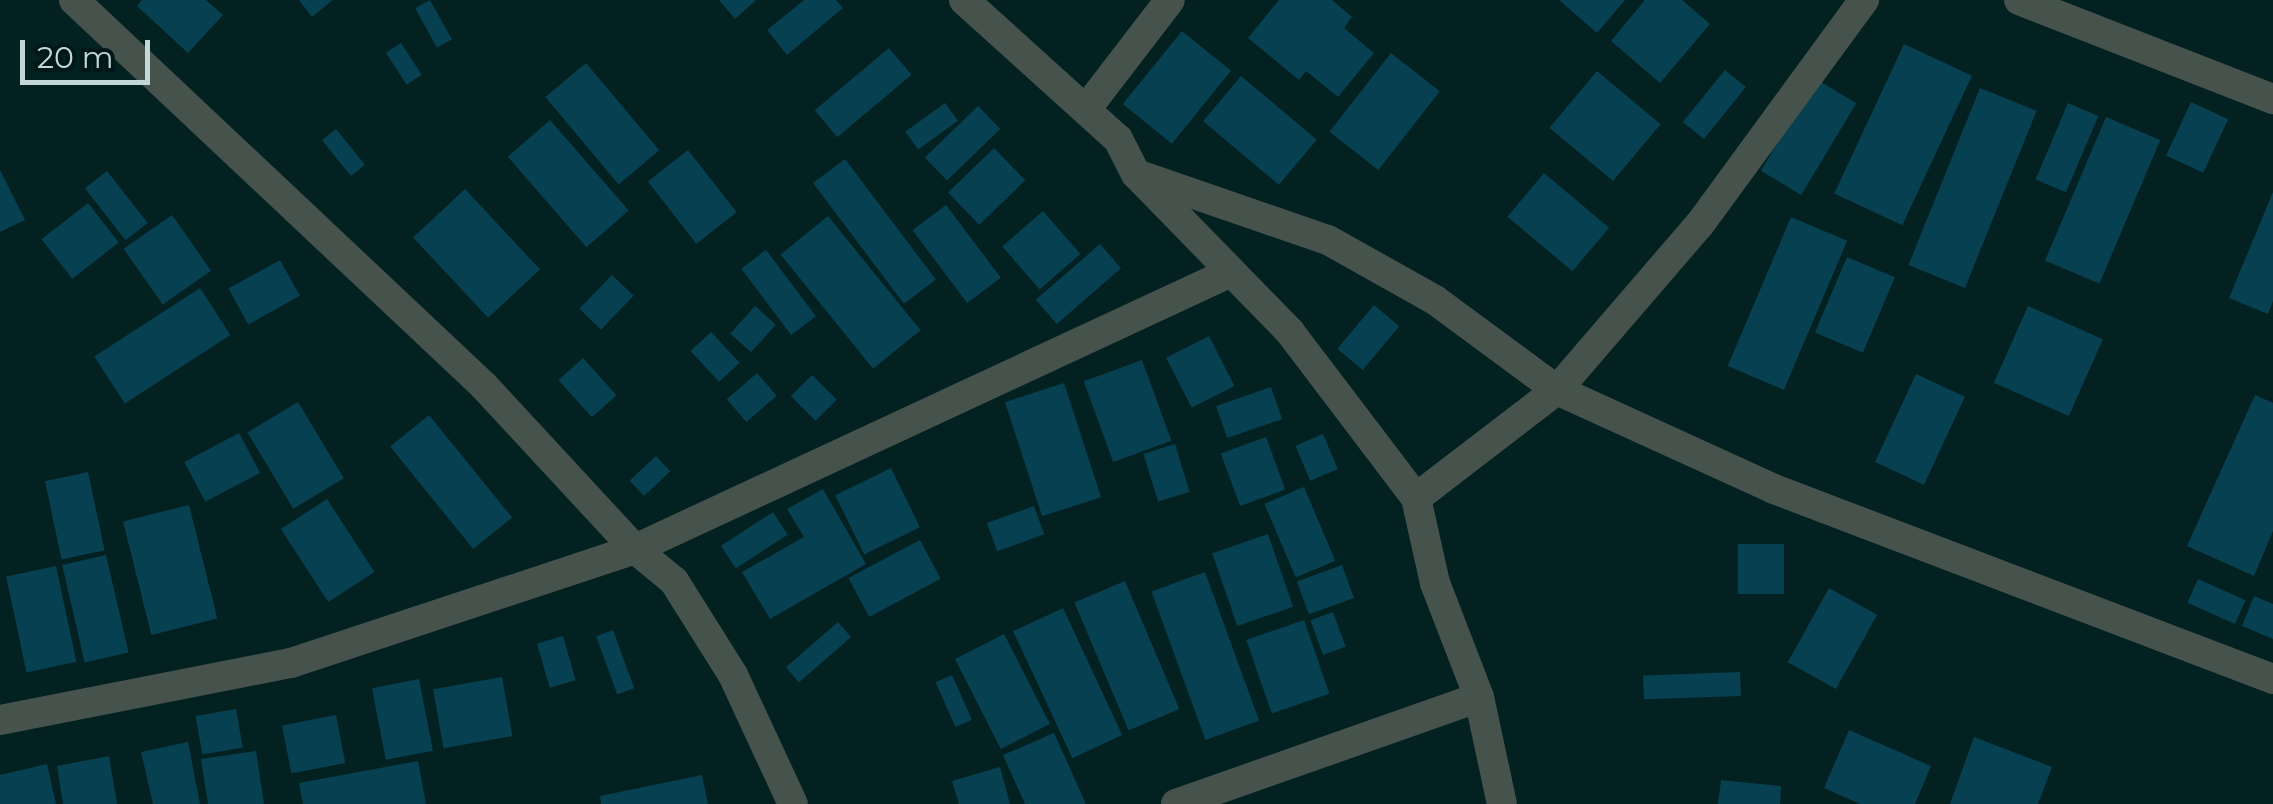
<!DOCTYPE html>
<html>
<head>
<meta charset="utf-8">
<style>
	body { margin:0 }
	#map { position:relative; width:2273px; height:804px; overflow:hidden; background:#042122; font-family:Montserrat,sans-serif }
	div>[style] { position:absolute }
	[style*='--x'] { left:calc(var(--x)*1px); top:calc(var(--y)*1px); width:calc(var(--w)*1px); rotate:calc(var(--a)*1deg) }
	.building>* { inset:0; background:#064051; transform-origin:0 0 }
	.street>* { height:30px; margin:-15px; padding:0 15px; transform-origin:15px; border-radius:15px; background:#46534d }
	span { translate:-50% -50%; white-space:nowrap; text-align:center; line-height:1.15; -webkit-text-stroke:8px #001818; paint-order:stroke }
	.scale { position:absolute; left:20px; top:40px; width:130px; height:45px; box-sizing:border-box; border:5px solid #c4d7d7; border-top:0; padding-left:12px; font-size:30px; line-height:35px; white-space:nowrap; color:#c4d7d7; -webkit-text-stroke:8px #001818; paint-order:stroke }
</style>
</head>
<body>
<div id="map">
	<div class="building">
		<div style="clip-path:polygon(142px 0,206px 0,223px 15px,188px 53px,137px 6px)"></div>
		<div style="clip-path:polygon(299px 0,333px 0,312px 17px)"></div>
		<div style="left:430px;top:0;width:45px;height:17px;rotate:61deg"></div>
		<div style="clip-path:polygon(719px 0,756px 0,735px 19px)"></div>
		<div style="clip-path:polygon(804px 0,836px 0,843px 8px,787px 55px,767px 30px)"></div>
		<div style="clip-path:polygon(1279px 0,1332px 0,1352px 17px,1344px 28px,1374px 53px,1338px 97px,1306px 71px,1299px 80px,1248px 38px)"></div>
		<div style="clip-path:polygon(1559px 0,1625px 0,1597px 33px)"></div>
		<div style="clip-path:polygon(1645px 0,1682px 0,1710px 24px,1660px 83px,1611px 41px)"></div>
		<div style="left:1182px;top:31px;width:63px;height:94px;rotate:39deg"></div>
		<div style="left:401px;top:43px;width:38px;height:18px;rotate:57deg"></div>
		<div style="left:1904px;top:44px;width:75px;height:165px;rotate:25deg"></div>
		<div style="left:889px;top:48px;width:35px;height:97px;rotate:50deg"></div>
		<div style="left:1391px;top:53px;width:62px;height:100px;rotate:38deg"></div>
		<div style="left:586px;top:63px;width:114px;height:53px;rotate:50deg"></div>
		<div style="left:1725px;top:70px;width:27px;height:67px;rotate:39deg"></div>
		<div style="left:1597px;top:71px;width:83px;height:74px;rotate:40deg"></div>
		<div style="left:1241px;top:76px;width:99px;height:59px;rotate:40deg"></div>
		<div style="left:1816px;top:79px;width:47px;height:107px;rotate:31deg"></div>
		<div style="left:1980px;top:88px;width:61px;height:191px;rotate:22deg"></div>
		<div style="left:2191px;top:102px;width:41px;height:59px;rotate:25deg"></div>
		<div style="left:945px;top:103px;width:22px;height:49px;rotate:54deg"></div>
		<div style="left:2068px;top:103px;width:33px;height:83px;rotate:23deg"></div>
		<div style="left:978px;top:106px;width:32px;height:74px;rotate:46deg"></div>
		<div style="left:2106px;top:117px;width:59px;height:156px;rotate:23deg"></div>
		<div style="left:550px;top:120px;width:120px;height:56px;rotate:49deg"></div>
		<div style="left:336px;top:129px;width:46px;height:18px;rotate:51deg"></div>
		<div style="left:994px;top:148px;width:45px;height:64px;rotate:46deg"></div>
		<div style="left:688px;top:150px;width:79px;height:51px;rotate:52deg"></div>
		<div style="left:845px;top:159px;width:151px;height:40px;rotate:53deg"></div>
		<div style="clip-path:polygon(0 170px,25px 220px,0 232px)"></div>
		<div style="left:107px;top:171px;width:66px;height:28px;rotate:52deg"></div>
		<div style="left:1544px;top:173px;width:85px;height:57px;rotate:40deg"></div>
		<div style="left:465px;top:189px;width:110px;height:71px;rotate:47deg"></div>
		<div style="clip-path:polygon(2273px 192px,2273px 301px,2268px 314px,2229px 298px)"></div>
		<div style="left:88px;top:203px;width:50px;height:59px;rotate:52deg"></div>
		<div style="left:946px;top:205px;width:91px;height:42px;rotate:53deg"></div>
		<div style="left:1043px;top:211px;width:57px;height:54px;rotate:49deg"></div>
		<div style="left:172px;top:215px;width:68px;height:59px;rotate:55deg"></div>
		<div style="left:828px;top:216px;width:147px;height:61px;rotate:51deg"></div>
		<div style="left:1791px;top:217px;width:61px;height:162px;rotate:23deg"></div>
		<div style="left:1100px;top:244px;width:32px;height:85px;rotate:49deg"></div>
		<div style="left:766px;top:250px;width:83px;height:31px;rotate:53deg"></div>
		<div style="left:1847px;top:257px;width:52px;height:82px;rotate:23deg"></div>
		<div style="left:280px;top:260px;width:41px;height:59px;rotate:61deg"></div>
		<div style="left:612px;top:275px;width:30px;height:47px;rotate:44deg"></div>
		<div style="left:200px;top:288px;width:56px;height:126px;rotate:57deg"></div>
		<div style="left:1374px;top:305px;width:33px;height:57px;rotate:40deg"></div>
		<div style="left:755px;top:306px;width:28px;height:37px;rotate:42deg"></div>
		<div style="left:2028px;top:306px;width:82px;height:84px;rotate:24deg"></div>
		<div style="left:711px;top:332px;width:42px;height:28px;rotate:47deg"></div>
		<div style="left:1209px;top:336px;width:56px;height:48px;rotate:63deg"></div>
		<div style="left:583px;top:358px;width:50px;height:33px;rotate:48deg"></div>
		<div style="left:1142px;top:360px;width:86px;height:62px;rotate:70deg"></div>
		<div style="left:757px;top:373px;width:30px;height:40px;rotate:49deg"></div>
		<div style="left:1916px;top:374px;width:54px;height:97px;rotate:25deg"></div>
		<div style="left:812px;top:375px;width:35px;height:30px;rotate:45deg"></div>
		<div style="left:1064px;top:383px;width:120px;height:62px;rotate:72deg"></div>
		<div style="left:1271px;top:387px;width:34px;height:58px;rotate:71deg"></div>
		<div style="clip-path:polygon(2255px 395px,2273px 403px,2273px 531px,2254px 576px,2187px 546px)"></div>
		<div style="left:298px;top:402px;width:89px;height:59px;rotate:59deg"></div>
		<div style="left:429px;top:415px;width:132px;height:50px;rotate:51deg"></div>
		<div style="left:239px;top:433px;width:45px;height:62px;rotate:62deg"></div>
		<div style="left:1323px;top:434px;width:38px;height:30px;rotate:67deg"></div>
		<div style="left:1266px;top:437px;width:56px;height:48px;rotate:70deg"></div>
		<div style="left:1175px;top:444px;width:50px;height:33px;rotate:73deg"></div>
		<div style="left:656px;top:456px;width:21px;height:36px;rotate:47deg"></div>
		<div style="left:891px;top:468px;width:66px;height:62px;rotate:64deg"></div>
		<div style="left:88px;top:472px;width:80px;height:44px;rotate:78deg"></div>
		<div style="left:1304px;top:487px;width:80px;height:43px;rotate:67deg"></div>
		<div style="clip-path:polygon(823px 489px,866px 564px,770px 619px,742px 572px,804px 537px,787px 509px)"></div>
		<div style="left:327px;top:499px;width:87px;height:55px;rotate:57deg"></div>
		<div style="left:189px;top:505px;width:117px;height:68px;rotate:76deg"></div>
		<div style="left:1034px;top:506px;width:30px;height:50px;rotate:70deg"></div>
		<div style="left:773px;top:512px;width:27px;height:62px;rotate:57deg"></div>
		<div style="left:1268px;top:534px;width:77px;height:59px;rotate:71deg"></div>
		<div style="left:920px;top:540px;width:44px;height:81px;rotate:62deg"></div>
		<div style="left:1738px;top:544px;width:46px;height:50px"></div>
		<div style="left:106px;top:555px;width:100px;height:45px;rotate:77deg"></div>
		<div style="left:1342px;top:565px;width:35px;height:48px;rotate:70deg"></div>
		<div style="left:56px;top:566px;width:98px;height:51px;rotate:78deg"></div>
		<div style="left:1205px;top:572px;width:158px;height:57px;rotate:70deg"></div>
		<div style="left:2198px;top:579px;width:52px;height:26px;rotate:24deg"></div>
		<div style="left:1125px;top:581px;width:139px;height:55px;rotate:67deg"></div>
		<div style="left:1829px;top:588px;width:55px;height:85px;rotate:29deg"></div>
		<div style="clip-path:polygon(2254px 596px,2273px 604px,2273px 639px,2242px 626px)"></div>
		<div style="left:1063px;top:608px;width:140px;height:55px;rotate:65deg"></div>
		<div style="left:1333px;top:612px;width:37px;height:24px;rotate:70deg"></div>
		<div style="left:1304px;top:620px;width:78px;height:61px;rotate:71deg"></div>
		<div style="left:838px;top:622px;width:20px;height:69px;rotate:49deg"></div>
		<div style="left:613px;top:630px;width:62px;height:18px;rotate:70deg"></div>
		<div style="left:1004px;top:634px;width:101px;height:55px;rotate:63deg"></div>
		<div style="left:563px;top:636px;width:46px;height:27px;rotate:74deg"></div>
		<div style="left:1740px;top:672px;width:24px;height:97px;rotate:88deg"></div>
		<div style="left:952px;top:675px;width:49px;height:18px;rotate:66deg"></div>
		<div style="left:502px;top:677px;width:60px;height:70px;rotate:80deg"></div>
		<div style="left:419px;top:679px;width:73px;height:48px;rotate:79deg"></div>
		<div style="left:236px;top:709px;width:39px;height:41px;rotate:80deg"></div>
		<div style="left:336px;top:715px;width:49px;height:55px;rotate:79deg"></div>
		<div style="clip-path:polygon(1849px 730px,1931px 766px,1915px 804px,1860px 804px,1824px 788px)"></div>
		<div style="clip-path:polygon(1054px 733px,1086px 804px,1025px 804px,1003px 755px)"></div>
		<div style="clip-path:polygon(1974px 737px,2052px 767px,2038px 804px,1950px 804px)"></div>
		<div style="clip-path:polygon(188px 742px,200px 804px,153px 804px,141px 752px)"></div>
		<div style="clip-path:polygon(256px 751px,264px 804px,208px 804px,201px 759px)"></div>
		<div style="clip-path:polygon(109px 756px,117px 804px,63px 804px,57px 766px)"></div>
		<div style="clip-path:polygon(418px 761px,426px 804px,303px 804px,299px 783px)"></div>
		<div style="clip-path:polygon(47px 764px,56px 804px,0 804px,0 775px)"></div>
		<div style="clip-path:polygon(1000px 767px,1010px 804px,959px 804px,952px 781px)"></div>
		<div style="clip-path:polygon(702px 775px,708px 804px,601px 804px,600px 796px)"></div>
		<div style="clip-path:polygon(1721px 780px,1781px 786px,1780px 804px,1718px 804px)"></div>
	</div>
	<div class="street">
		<div style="--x:74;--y:0;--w:563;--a:43.27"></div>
		<div style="--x:484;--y:386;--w:222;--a:47.2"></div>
		<div style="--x:635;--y:549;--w:50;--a:39.4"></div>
		<div style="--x:674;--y:581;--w:111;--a:57.9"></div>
		<div style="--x:733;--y:675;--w:142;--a:65.1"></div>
		<div style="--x:964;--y:0;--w:207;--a:42.1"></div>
		<div style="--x:1118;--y:139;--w:39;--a:63"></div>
		<div style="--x:1136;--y:174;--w:221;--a:45.7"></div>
		<div style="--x:1290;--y:332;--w:208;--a:52.8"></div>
		<div style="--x:1416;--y:498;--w:87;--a:77.4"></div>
		<div style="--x:1435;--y:583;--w:122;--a:68.9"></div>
		<div style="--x:1479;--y:697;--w:109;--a:77.9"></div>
		<div style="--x:2019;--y:0;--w:273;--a:21.3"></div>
		<div style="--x:1087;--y:108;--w:136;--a:-52.5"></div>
		<div style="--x:1136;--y:174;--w:203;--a:19"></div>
		<div style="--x:1328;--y:240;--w:123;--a:29.3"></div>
		<div style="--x:1435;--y:300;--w:152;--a:36.4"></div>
		<div style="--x:1557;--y:390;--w:239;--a:24.5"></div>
		<div style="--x:1774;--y:489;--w:534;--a:20.84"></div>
		<div style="--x:1416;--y:498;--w:178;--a:-37.5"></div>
		<div style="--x:1557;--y:390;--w:219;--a:-49.3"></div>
		<div style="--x:1700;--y:224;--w:278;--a:-53.8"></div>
		<div style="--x:0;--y:720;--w:297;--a:-11.1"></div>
		<div style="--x:291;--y:663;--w:362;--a:-18.3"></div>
		<div style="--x:635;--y:549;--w:657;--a:-24.93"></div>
		<div style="--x:1176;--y:804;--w:321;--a:-19.4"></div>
	</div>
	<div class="scale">20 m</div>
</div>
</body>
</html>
